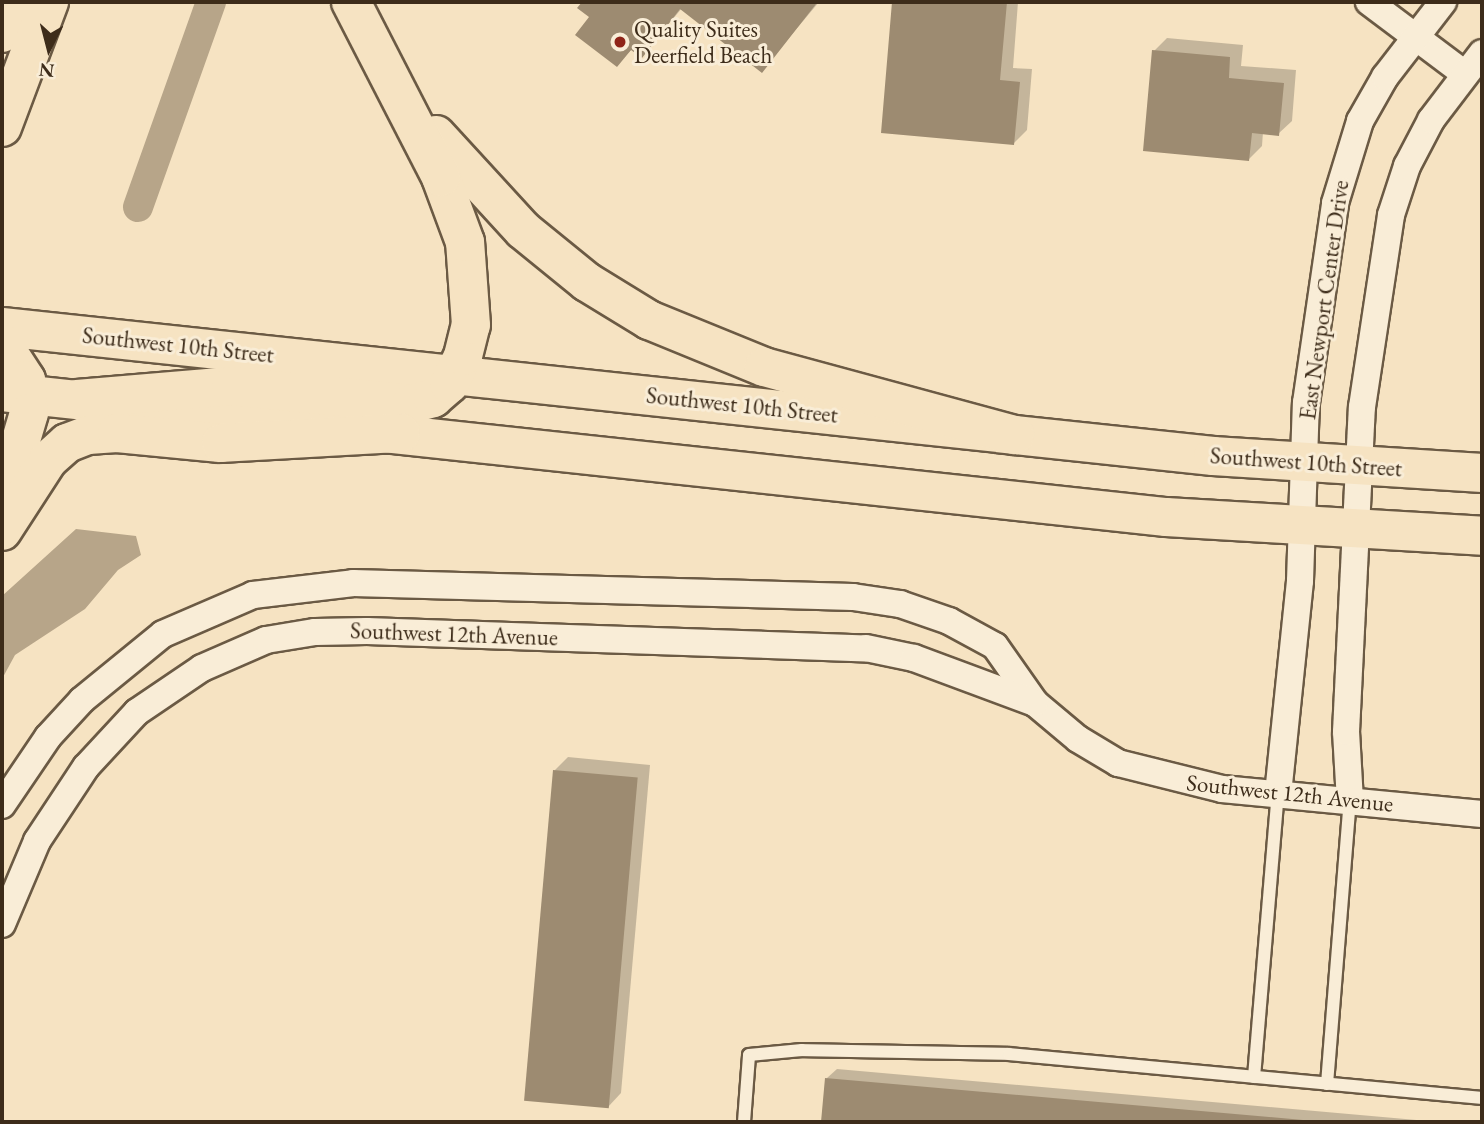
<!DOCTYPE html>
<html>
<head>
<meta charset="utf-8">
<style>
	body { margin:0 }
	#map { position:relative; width:1484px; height:1124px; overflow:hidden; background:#f6e3c2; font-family:"EB Garamond",serif }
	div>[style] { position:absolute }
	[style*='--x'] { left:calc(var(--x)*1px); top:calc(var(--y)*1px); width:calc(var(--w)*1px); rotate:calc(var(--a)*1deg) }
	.water>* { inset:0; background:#b7a589 }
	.shadow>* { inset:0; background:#0003 }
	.canal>* { height:30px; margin:-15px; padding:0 15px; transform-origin:15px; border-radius:15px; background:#b7a589 }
	.building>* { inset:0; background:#9d8b71; transform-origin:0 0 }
	.roads { filter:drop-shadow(2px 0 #6b5a44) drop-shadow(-2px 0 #6b5a44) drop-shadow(0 2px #6b5a44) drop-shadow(0 -2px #6b5a44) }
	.lane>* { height:12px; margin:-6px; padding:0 6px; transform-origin:6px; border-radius:6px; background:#f9edd7 }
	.street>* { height:26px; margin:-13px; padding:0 13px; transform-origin:13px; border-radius:13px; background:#f9edd7 }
	.primary>* { height:38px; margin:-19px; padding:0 19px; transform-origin:19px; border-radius:19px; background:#f6e3c2 }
	.highway>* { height:38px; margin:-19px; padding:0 19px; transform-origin:19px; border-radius:19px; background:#f6e3c2 }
	.dots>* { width:19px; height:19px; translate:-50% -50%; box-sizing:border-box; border:4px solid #f9edd7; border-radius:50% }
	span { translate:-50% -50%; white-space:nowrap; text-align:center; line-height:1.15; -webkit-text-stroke:6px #f9edd7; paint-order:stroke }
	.poi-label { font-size:23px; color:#3d2c1a }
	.left { translate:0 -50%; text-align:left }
	.street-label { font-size:23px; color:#3d2c1a }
	.frame { position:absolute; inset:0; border:4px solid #3d2c1a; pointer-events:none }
	.north { position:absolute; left:14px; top:14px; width:70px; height:70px; -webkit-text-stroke:5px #f9edd7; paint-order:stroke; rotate:186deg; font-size:19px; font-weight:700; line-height:28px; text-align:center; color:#3d2c1a }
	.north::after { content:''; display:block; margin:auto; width:24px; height:32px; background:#3d2c1a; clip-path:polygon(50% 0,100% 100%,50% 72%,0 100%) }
</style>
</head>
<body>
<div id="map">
	<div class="water">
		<div style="clip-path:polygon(76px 529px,136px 536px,141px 555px,118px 570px,85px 609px,15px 655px,2px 679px,2px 596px)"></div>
	</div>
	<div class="shadow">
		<div style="clip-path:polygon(584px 2px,819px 2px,762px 70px,682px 8px,642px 56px,632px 49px,617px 65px,592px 16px,580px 7px)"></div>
		<div style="clip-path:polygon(894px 2px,1018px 2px,1013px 68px,1032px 69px,1027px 130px,1014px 143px,883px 131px)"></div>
		<div style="clip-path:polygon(1167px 38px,1243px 45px,1241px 66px,1296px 70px,1292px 121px,1278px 134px,1263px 132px,1262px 146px,1249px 159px,1154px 51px)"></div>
		<div style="clip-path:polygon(568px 757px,650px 765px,621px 1093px,608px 1107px,555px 770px)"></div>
		<div style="clip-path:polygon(837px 1069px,1439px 1122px,823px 1122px,827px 1078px)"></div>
	</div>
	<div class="canal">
		<div style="--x:138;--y:207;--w:218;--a:-70.4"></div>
	</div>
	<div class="building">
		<div style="clip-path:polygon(582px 2px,812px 2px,816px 4px,762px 73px,680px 9px,642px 58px,631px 50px,617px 67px,575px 35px,589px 17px,577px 8px)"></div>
		<div style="clip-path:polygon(892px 2px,1007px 2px,1000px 80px,1020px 82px,1014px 145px,881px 133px)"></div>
		<div style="clip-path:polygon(1152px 50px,1230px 57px,1229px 78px,1284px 83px,1279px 136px,1252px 133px,1249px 161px,1143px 151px)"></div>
		<div style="left:553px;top:770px;width:85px;height:332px;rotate:5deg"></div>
		<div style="clip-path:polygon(825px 1078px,1303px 1120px,1303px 1122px,821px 1122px)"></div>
	</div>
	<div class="roads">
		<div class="lane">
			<div style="--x:1254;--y:1077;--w:284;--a:-85.2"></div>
			<div style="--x:1327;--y:1084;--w:284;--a:-85.4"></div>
			<div style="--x:744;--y:1122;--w:67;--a:-85.7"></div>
			<div style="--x:749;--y:1055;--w:53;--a:-5.4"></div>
			<div style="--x:802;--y:1050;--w:207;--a:1.1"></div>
			<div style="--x:1009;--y:1054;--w:475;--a:5.3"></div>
		</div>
		<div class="street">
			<div style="--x:1369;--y:2;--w:120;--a:36.9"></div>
			<div style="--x:1278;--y:794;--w:214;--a:-84.1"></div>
			<div style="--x:1300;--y:581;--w:178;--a:-88.1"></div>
			<div style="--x:1306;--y:403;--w:202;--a:-81.7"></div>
			<div style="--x:1335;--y:203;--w:86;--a:-73"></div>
			<div style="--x:1360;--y:121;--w:51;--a:-60.4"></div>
			<div style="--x:1385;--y:77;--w:95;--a:-52.3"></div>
			<div style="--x:1350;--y:801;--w:69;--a:-93.3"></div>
			<div style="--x:1346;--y:732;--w:325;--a:-87.2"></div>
			<div style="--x:1362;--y:407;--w:194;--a:-81.4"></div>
			<div style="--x:1391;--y:215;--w:52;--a:-71.9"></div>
			<div style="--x:1407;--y:166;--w:52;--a:-62.4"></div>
			<div style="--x:1431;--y:120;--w:84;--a:-52.7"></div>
			<div style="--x:2;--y:805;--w:82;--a:-55.9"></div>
			<div style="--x:48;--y:737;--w:50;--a:-47.4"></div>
			<div style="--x:82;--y:700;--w:104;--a:-39.2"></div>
			<div style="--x:163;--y:634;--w:98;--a:-23.4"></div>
			<div style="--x:253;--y:595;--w:101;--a:-6.8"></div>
			<div style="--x:353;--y:583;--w:500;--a:1.6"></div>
			<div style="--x:853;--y:597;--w:48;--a:8.5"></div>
			<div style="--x:900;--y:604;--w:52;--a:19.1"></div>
			<div style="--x:949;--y:621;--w:52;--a:28.5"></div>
			<div style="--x:995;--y:646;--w:70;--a:54.9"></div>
			<div style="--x:1035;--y:703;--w:56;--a:39.9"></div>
			<div style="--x:1078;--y:739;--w:47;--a:31"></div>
			<div style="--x:1118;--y:763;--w:107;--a:14"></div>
			<div style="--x:1222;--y:789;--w:261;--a:5.5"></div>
			<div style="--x:2;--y:924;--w:90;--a:-67.1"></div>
			<div style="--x:37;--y:841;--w:89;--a:-56.5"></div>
			<div style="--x:86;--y:767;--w:75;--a:-47.2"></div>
			<div style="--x:137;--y:712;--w:78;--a:-34.1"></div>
			<div style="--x:202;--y:668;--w:70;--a:-23.6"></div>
			<div style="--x:266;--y:640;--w:50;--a:-9.3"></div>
			<div style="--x:315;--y:632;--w:52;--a:-1.1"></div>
			<div style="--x:367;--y:631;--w:499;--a:2"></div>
			<div style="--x:866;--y:648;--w:49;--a:11.8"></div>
			<div style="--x:914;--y:658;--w:129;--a:20.4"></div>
		</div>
		<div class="primary">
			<div style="--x:2;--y:327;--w:1218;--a:6.08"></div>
			<div style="--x:1213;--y:456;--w:270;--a:3.6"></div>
			<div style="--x:2;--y:392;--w:1171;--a:6.13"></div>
			<div style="--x:1166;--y:517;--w:317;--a:3.4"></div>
		</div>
		<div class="highway">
			<div style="--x:2;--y:33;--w:33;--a:-69"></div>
			<div style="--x:2;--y:127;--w:134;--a:-69.4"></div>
			<div style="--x:436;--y:135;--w:129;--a:47.5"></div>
			<div style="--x:523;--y:230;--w:82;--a:39.1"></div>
			<div style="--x:587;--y:282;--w:73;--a:31.5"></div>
			<div style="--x:649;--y:320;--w:124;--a:22.2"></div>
			<div style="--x:764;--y:367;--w:260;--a:15.2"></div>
			<div style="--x:2;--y:343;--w:44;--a:57"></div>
			<div style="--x:26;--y:380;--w:33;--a:85"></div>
			<div style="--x:29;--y:413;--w:95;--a:106.5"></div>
			<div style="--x:77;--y:399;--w:155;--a:-4.8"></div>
			<div style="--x:231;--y:386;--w:181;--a:5.7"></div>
			<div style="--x:411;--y:404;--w:23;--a:-15"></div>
			<div style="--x:433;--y:398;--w:21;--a:-41"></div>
			<div style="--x:449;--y:384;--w:31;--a:-63"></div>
			<div style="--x:463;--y:356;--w:32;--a:-76"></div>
			<div style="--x:471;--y:325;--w:83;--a:-94.1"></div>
			<div style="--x:465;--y:242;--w:69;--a:-110.3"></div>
			<div style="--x:441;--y:177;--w:197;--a:-117.2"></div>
			<div style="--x:2;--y:531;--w:85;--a:-57.1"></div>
			<div style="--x:48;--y:460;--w:25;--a:-42"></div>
			<div style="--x:67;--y:443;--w:22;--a:-21"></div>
			<div style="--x:88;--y:435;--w:29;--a:-4"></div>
			<div style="--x:117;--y:433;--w:104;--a:5.5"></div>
			<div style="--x:221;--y:443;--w:180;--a:-3.2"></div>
		</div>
	</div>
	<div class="dots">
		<div style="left:620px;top:42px;background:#8f2418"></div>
	</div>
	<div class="poi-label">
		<span class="left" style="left:634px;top:42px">Quality Suites<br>Deerfield Beach</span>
	</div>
	<div class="street-label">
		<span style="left:1324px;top:300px;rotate:-82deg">East Newport Center Drive</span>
		<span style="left:178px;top:345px;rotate:6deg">Southwest 10th Street</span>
		<span style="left:742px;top:405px;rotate:6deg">Southwest 10th Street</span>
		<span style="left:1306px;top:462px;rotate:4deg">Southwest 10th Street</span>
		<span style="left:454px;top:634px;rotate:2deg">Southwest 12th Avenue</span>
		<span style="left:1290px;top:793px;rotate:6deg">Southwest 12th Avenue</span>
	</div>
	<div class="frame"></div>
	<div class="north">N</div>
</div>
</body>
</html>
